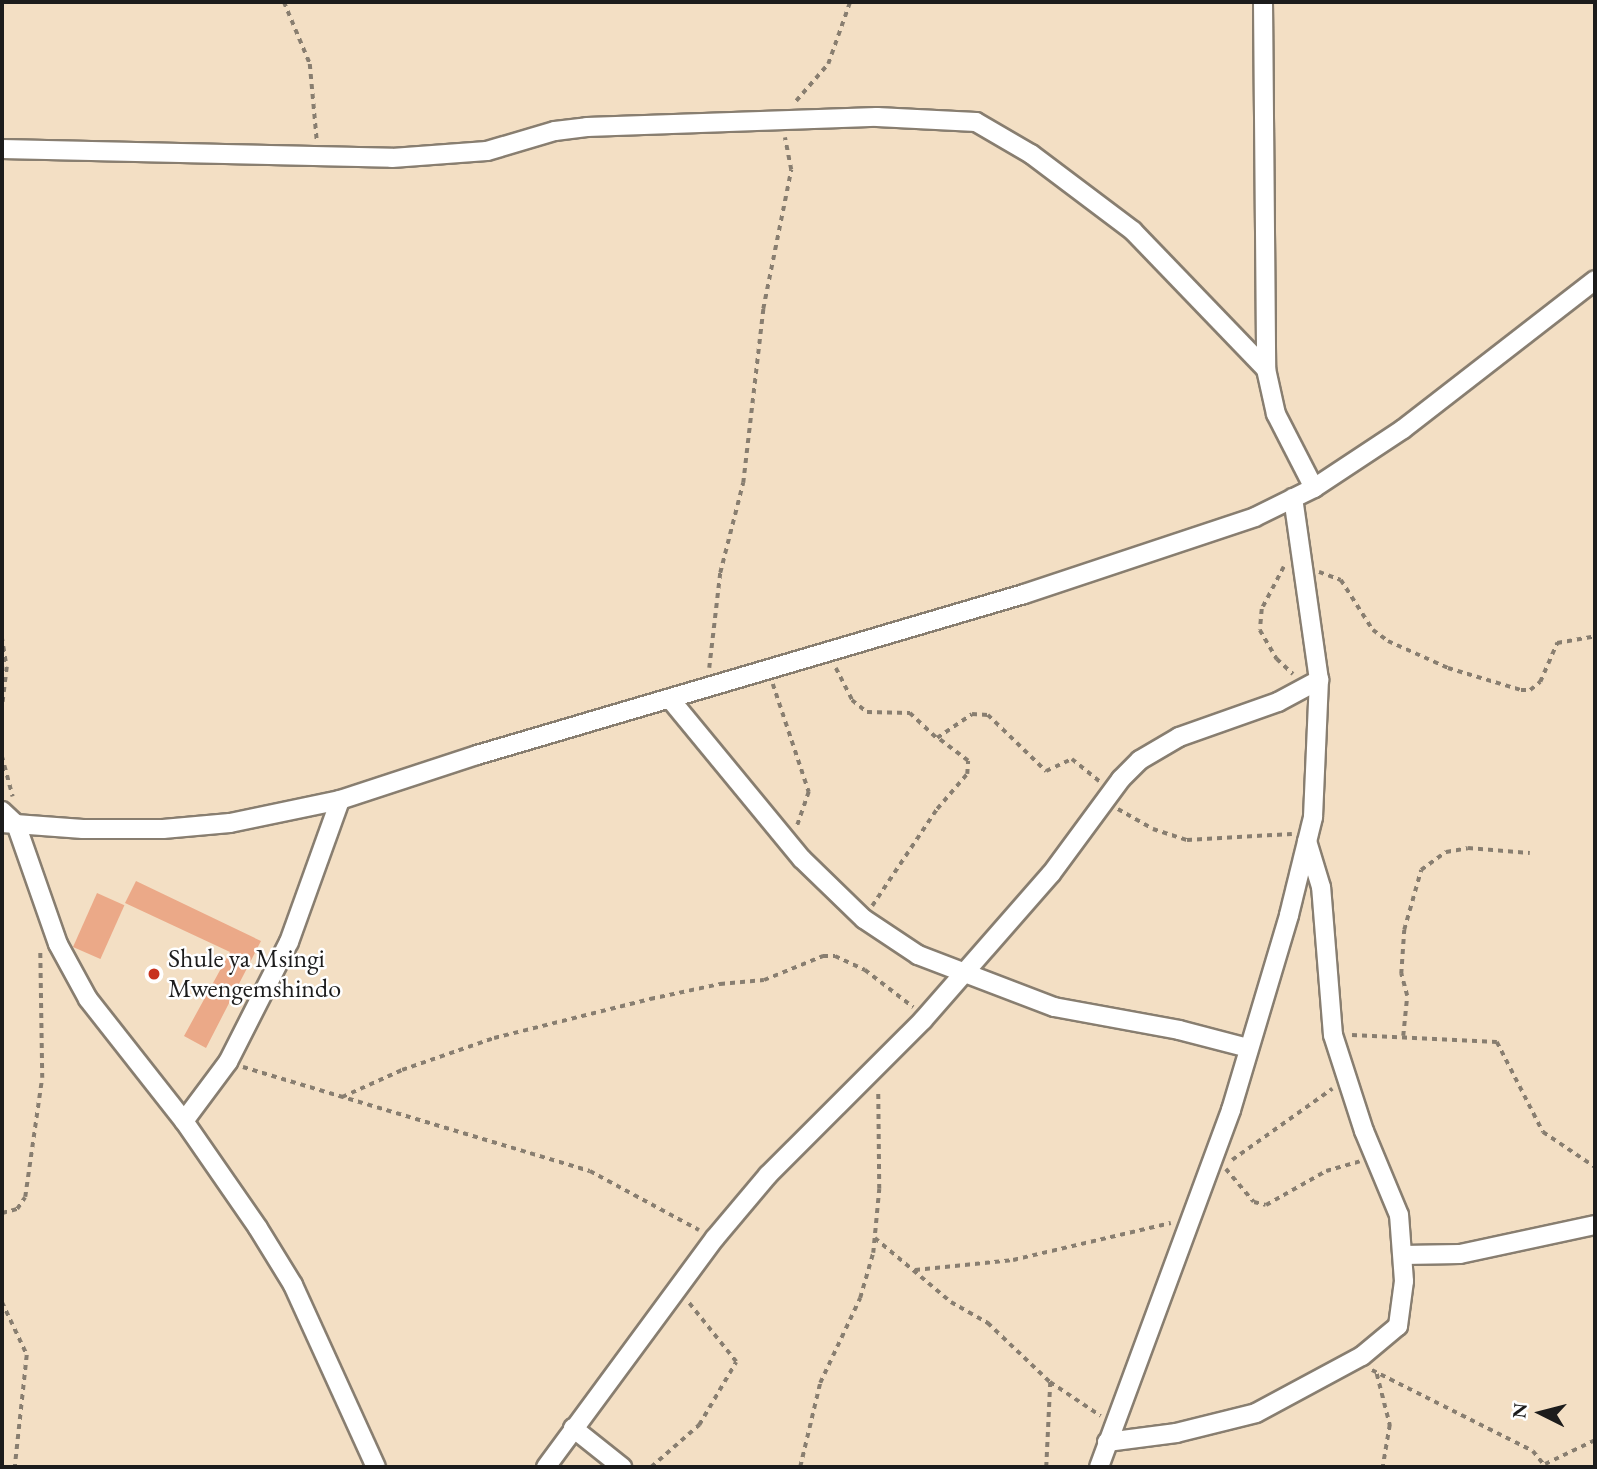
<!DOCTYPE html>
<html>
<head>
<meta charset="utf-8">
<style>
	body { margin:0 }
	#map { position:relative; width:1597px; height:1469px; overflow:hidden; background:#f3dfc4; font-family:"EB Garamond",serif }
	div>[style] { position:absolute }
	[style*='--x'] { left:calc(var(--x)*1px); top:calc(var(--y)*1px); width:calc(var(--w)*1px); rotate:calc(var(--a)*1deg) }
	.building>* { inset:0; background:#eba988; transform-origin:0 0 }
	.path>* { height:3.5px; margin-top:-1.75px; transform-origin:0; background:repeating-linear-gradient(90deg,#887e70 0 5px,transparent 0 10px) }
	.roads { filter:drop-shadow(2px 0 #887e70) drop-shadow(-2px 0 #887e70) drop-shadow(0 2px #887e70) drop-shadow(0 -2px #887e70) }
	.minor>* { height:18px; margin:-9px; padding:0 9px; transform-origin:9px; border-radius:9px; background:#fff }
	.dots>* { width:19px; height:19px; translate:-50% -50%; box-sizing:border-box; border:4px solid #fff; border-radius:50% }
	span { translate:-50% -50%; white-space:nowrap; text-align:center; line-height:1.15; -webkit-text-stroke:5px #fff; paint-order:stroke }
	.poi-label { font-size:26px; color:#1c1c1c }
	.left { translate:0 -50%; text-align:left }
	.frame { position:absolute; inset:0; border:4px solid #1c1c1c; pointer-events:none }
	.north { position:absolute; left:1506px; top:1378px; width:70px; height:70px; -webkit-text-stroke:5px #fff; paint-order:stroke; rotate:276deg; font-size:19px; font-weight:700; line-height:28px; text-align:center; color:#1c1c1c }
	.north::after { content:''; display:block; margin:auto; width:24px; height:32px; background:#1c1c1c; clip-path:polygon(50% 0,100% 100%,50% 72%,0 100%) }
</style>
</head>
<body>
<div id="map">
	<div class="building">
		<div style="clip-path:polygon(136px 881px,261px 941px,206px 1048px,184px 1036px,230px 952px,125px 903px)"></div>
		<div style="left:97px;top:893px;width:30px;height:59px;rotate:24deg"></div>
	</div>
	<div class="path">
		<div style="--x:284;--y:2;--w:67;--a:67.2"></div>
		<div style="--x:310;--y:64;--w:77;--a:84.8"></div>
		<div style="--x:796;--y:101;--w:49;--a:-49.1"></div>
		<div style="--x:828;--y:64;--w:66;--a:-70.5"></div>
		<div style="--x:1284;--y:567;--w:47;--a:117.6"></div>
		<div style="--x:1262;--y:609;--w:21;--a:95"></div>
		<div style="--x:1260;--y:630;--w:34;--a:60"></div>
		<div style="--x:1277;--y:659;--w:22;--a:43"></div>
		<div style="--x:1319;--y:572;--w:23;--a:20"></div>
		<div style="--x:1341;--y:580;--w:59;--a:57.4"></div>
		<div style="--x:1373;--y:630;--w:19;--a:36"></div>
		<div style="--x:1388;--y:641;--w:66;--a:24.2"></div>
		<div style="--x:1448;--y:668;--w:76;--a:16.8"></div>
		<div style="--x:1521;--y:690;--w:9;--a:0"></div>
		<div style="--x:1530;--y:690;--w:13;--a:-39"></div>
		<div style="--x:1540;--y:682;--w:43;--a:-66.4"></div>
		<div style="--x:1557;--y:643;--w:39;--a:-10"></div>
		<div style="--x:2;--y:637;--w:30;--a:81"></div>
		<div style="--x:7;--y:667;--w:42;--a:96.8"></div>
		<div style="--x:709;--y:668;--w:96;--a:-83.4"></div>
		<div style="--x:720;--y:573;--w:93;--a:-75.7"></div>
		<div style="--x:743;--y:483;--w:175;--a:-83.4"></div>
		<div style="--x:763;--y:309;--w:142;--a:-78.6"></div>
		<div style="--x:791;--y:170;--w:33;--a:-101"></div>
		<div style="--x:836;--y:668;--w:36;--a:63"></div>
		<div style="--x:852;--y:700;--w:19;--a:39"></div>
		<div style="--x:867;--y:712;--w:43;--a:1.3"></div>
		<div style="--x:910;--y:713;--w:37;--a:43"></div>
		<div style="--x:937;--y:738;--w:42;--a:-34.4"></div>
		<div style="--x:972;--y:714;--w:16;--a:4"></div>
		<div style="--x:988;--y:715;--w:81;--a:44"></div>
		<div style="--x:1046;--y:771;--w:29;--a:-25"></div>
		<div style="--x:1072;--y:759;--w:36;--a:39"></div>
		<div style="--x:773;--y:684;--w:114;--a:71.6"></div>
		<div style="--x:809;--y:792;--w:36;--a:109"></div>
		<div style="--x:2;--y:756;--w:42;--a:75"></div>
		<div style="--x:1118;--y:809;--w:40;--a:29.7"></div>
		<div style="--x:1153;--y:829;--w:36;--a:18"></div>
		<div style="--x:1187;--y:840;--w:105;--a:-3.3"></div>
		<div style="--x:872;--y:906;--w:117;--a:-56.2"></div>
		<div style="--x:937;--y:809;--w:46;--a:-49.4"></div>
		<div style="--x:967;--y:774;--w:13;--a:-86"></div>
		<div style="--x:968;--y:761;--w:39;--a:-143"></div>
		<div style="--x:1352;--y:1035;--w:145;--a:2.8"></div>
		<div style="--x:1497;--y:1042;--w:101;--a:62.9"></div>
		<div style="--x:1543;--y:1132;--w:63;--a:33.9"></div>
		<div style="--x:1403;--y:1036;--w:40;--a:-84.3"></div>
		<div style="--x:1407;--y:996;--w:23;--a:-105"></div>
		<div style="--x:1401;--y:974;--w:44;--a:-86.1"></div>
		<div style="--x:1404;--y:930;--w:62;--a:-74.2"></div>
		<div style="--x:1421;--y:870;--w:31;--a:-36"></div>
		<div style="--x:1446;--y:852;--w:22;--a:-10"></div>
		<div style="--x:1468;--y:848;--w:62;--a:4.6"></div>
		<div style="--x:243;--y:1067;--w:362;--a:16.7"></div>
		<div style="--x:590;--y:1171;--w:124;--a:28.4"></div>
		<div style="--x:342;--y:1097;--w:66;--a:-24.2"></div>
		<div style="--x:402;--y:1070;--w:97;--a:-19.2"></div>
		<div style="--x:494;--y:1038;--w:161;--a:-14"></div>
		<div style="--x:650;--y:999;--w:72;--a:-12.1"></div>
		<div style="--x:720;--y:984;--w:44;--a:-5.2"></div>
		<div style="--x:764;--y:980;--w:64;--a:-22.1"></div>
		<div style="--x:823;--y:956;--w:12;--a:0"></div>
		<div style="--x:835;--y:956;--w:33;--a:25"></div>
		<div style="--x:865;--y:970;--w:61;--a:37.6"></div>
		<div style="--x:1232;--y:1160;--w:123;--a:-35.4"></div>
		<div style="--x:1226;--y:1169;--w:43;--a:49.7"></div>
		<div style="--x:1254;--y:1202;--w:12;--a:14"></div>
		<div style="--x:1266;--y:1205;--w:69;--a:-29.5"></div>
		<div style="--x:1326;--y:1171;--w:35;--a:-16"></div>
		<div style="--x:2;--y:1213;--w:16;--a:-15"></div>
		<div style="--x:17;--y:1209;--w:14;--a:-56"></div>
		<div style="--x:25;--y:1197;--w:120;--a:-81.9"></div>
		<div style="--x:42;--y:1078;--w:129;--a:-90.9"></div>
		<div style="--x:875;--y:1238;--w:99;--a:40.1"></div>
		<div style="--x:951;--y:1302;--w:43;--a:29.6"></div>
		<div style="--x:988;--y:1323;--w:86;--a:43.6"></div>
		<div style="--x:1050;--y:1382;--w:61;--a:33.7"></div>
		<div style="--x:915;--y:1270;--w:99;--a:-5.8"></div>
		<div style="--x:1013;--y:1260;--w:162;--a:-13.2"></div>
		<div style="--x:2;--y:1302;--w:59;--a:64.7"></div>
		<div style="--x:27;--y:1355;--w:113;--a:96.1"></div>
		<div style="--x:1372;--y:1370;--w:180;--a:26.7"></div>
		<div style="--x:1533;--y:1451;--w:21;--a:51"></div>
		<div style="--x:1377;--y:1374;--w:53;--a:75.7"></div>
		<div style="--x:1390;--y:1425;--w:43;--a:99.5"></div>
		<div style="--x:1545;--y:1464;--w:55;--a:-25.6"></div>
		<div style="--x:651;--y:1467;--w:64;--a:-41.2"></div>
		<div style="--x:699;--y:1425;--w:73;--a:-59.6"></div>
		<div style="--x:736;--y:1362;--w:77;--a:-128.7"></div>
		<div style="--x:800;--y:1467;--w:86;--a:-76.6"></div>
		<div style="--x:820;--y:1383;--w:94;--a:-64.8"></div>
		<div style="--x:860;--y:1298;--w:47;--a:-73.9"></div>
		<div style="--x:873;--y:1253;--w:64;--a:-84.6"></div>
		<div style="--x:879;--y:1189;--w:98;--a:-90.6"></div>
		<div style="--x:1046;--y:1467;--w:85;--a:-87.3"></div>
	</div>
	<div class="roads">
		<div class="minor">
			<div style="--x:1263;--y:2;--w:367;--a:89.5"></div>
			<div style="--x:1266;--y:369;--w:46;--a:77.5"></div>
			<div style="--x:1276;--y:414;--w:83;--a:62.8"></div>
			<div style="--x:2;--y:149;--w:390;--a:1.3"></div>
			<div style="--x:392;--y:158;--w:95;--a:-4.2"></div>
			<div style="--x:487;--y:151;--w:71;--a:-16.4"></div>
			<div style="--x:555;--y:131;--w:32;--a:-7"></div>
			<div style="--x:587;--y:127;--w:290;--a:-2"></div>
			<div style="--x:877;--y:117;--w:99;--a:2.9"></div>
			<div style="--x:976;--y:122;--w:64;--a:30.2"></div>
			<div style="--x:1031;--y:154;--w:128;--a:37"></div>
			<div style="--x:1133;--y:231;--w:192;--a:46.1"></div>
			<div style="--x:670;--y:699;--w:207;--a:50.5"></div>
			<div style="--x:802;--y:859;--w:86;--a:44.1"></div>
			<div style="--x:864;--y:919;--w:65;--a:33.7"></div>
			<div style="--x:918;--y:955;--w:146;--a:20.9"></div>
			<div style="--x:1054;--y:1007;--w:127;--a:10.4"></div>
			<div style="--x:1179;--y:1030;--w:71;--a:14.6"></div>
			<div style="--x:2;--y:811;--w:19;--a:43"></div>
			<div style="--x:16;--y:824;--w:127;--a:70.7"></div>
			<div style="--x:58;--y:944;--w:63;--a:61.4"></div>
			<div style="--x:88;--y:999;--w:155;--a:51.8"></div>
			<div style="--x:184;--y:1121;--w:130;--a:55.3"></div>
			<div style="--x:258;--y:1228;--w:67;--a:58.4"></div>
			<div style="--x:293;--y:1285;--w:200;--a:65.5"></div>
			<div style="--x:2;--y:823;--w:81;--a:4.2"></div>
			<div style="--x:83;--y:829;--w:80;--a:0"></div>
			<div style="--x:163;--y:829;--w:67;--a:-5.1"></div>
			<div style="--x:230;--y:823;--w:112;--a:-11.8"></div>
			<div style="--x:340;--y:800;--w:144;--a:-18.2"></div>
			<div style="--x:477;--y:755;--w:570;--a:-16.4"></div>
			<div style="--x:1024;--y:594;--w:243;--a:-18.4"></div>
			<div style="--x:1255;--y:517;--w:66;--a:-26.2"></div>
			<div style="--x:1314;--y:488;--w:107;--a:-33.5"></div>
			<div style="--x:1403;--y:429;--w:243;--a:-37.8"></div>
			<div style="--x:184;--y:1121;--w:74;--a:-53.3"></div>
			<div style="--x:228;--y:1062;--w:135;--a:-63.1"></div>
			<div style="--x:289;--y:942;--w:151;--a:-70.2"></div>
			<div style="--x:1403;--y:1255;--w:57;--a:-1"></div>
			<div style="--x:1460;--y:1254;--w:138;--a:-12.1"></div>
			<div style="--x:573;--y:1428;--w:63;--a:38.5"></div>
			<div style="--x:1107;--y:1442;--w:70;--a:-7.4"></div>
			<div style="--x:1176;--y:1433;--w:82;--a:-14"></div>
			<div style="--x:1256;--y:1413;--w:120;--a:-28.3"></div>
			<div style="--x:1362;--y:1356;--w:47;--a:-39.8"></div>
			<div style="--x:1398;--y:1326;--w:45;--a:-82.4"></div>
			<div style="--x:1404;--y:1281;--w:66;--a:-94.3"></div>
			<div style="--x:1399;--y:1215;--w:91;--a:-112.6"></div>
			<div style="--x:1364;--y:1131;--w:101;--a:-107.9"></div>
			<div style="--x:1333;--y:1035;--w:148;--a:-94.6"></div>
			<div style="--x:1321;--y:887;--w:48;--a:-106.9"></div>
			<div style="--x:546;--y:1467;--w:285;--a:-53.6"></div>
			<div style="--x:715;--y:1238;--w:82;--a:-49.9"></div>
			<div style="--x:768;--y:1175;--w:219;--a:-45"></div>
			<div style="--x:923;--y:1020;--w:194;--a:-48.8"></div>
			<div style="--x:1051;--y:874;--w:118;--a:-53.6"></div>
			<div style="--x:1121;--y:779;--w:27;--a:-45"></div>
			<div style="--x:1140;--y:760;--w:45;--a:-30.5"></div>
			<div style="--x:1179;--y:737;--w:105;--a:-19.5"></div>
			<div style="--x:1278;--y:702;--w:47;--a:-28.2"></div>
			<div style="--x:1099;--y:1467;--w:381;--a:-69.7"></div>
			<div style="--x:1231;--y:1110;--w:203;--a:-73.4"></div>
			<div style="--x:1289;--y:915;--w:101;--a:-76.2"></div>
			<div style="--x:1313;--y:817;--w:137;--a:-87.5"></div>
			<div style="--x:1319;--y:680;--w:184;--a:-98.1"></div>
		</div>
	</div>
	<div class="dots">
		<div style="left:154px;top:974px;background:#c8321e"></div>
	</div>
	<div class="poi-label">
		<span class="left" style="left:168px;top:974px">Shule ya Msingi<br>Mwengemshindo</span>
	</div>
	<div class="frame"></div>
	<div class="north">N</div>
</div>
</body>
</html>
